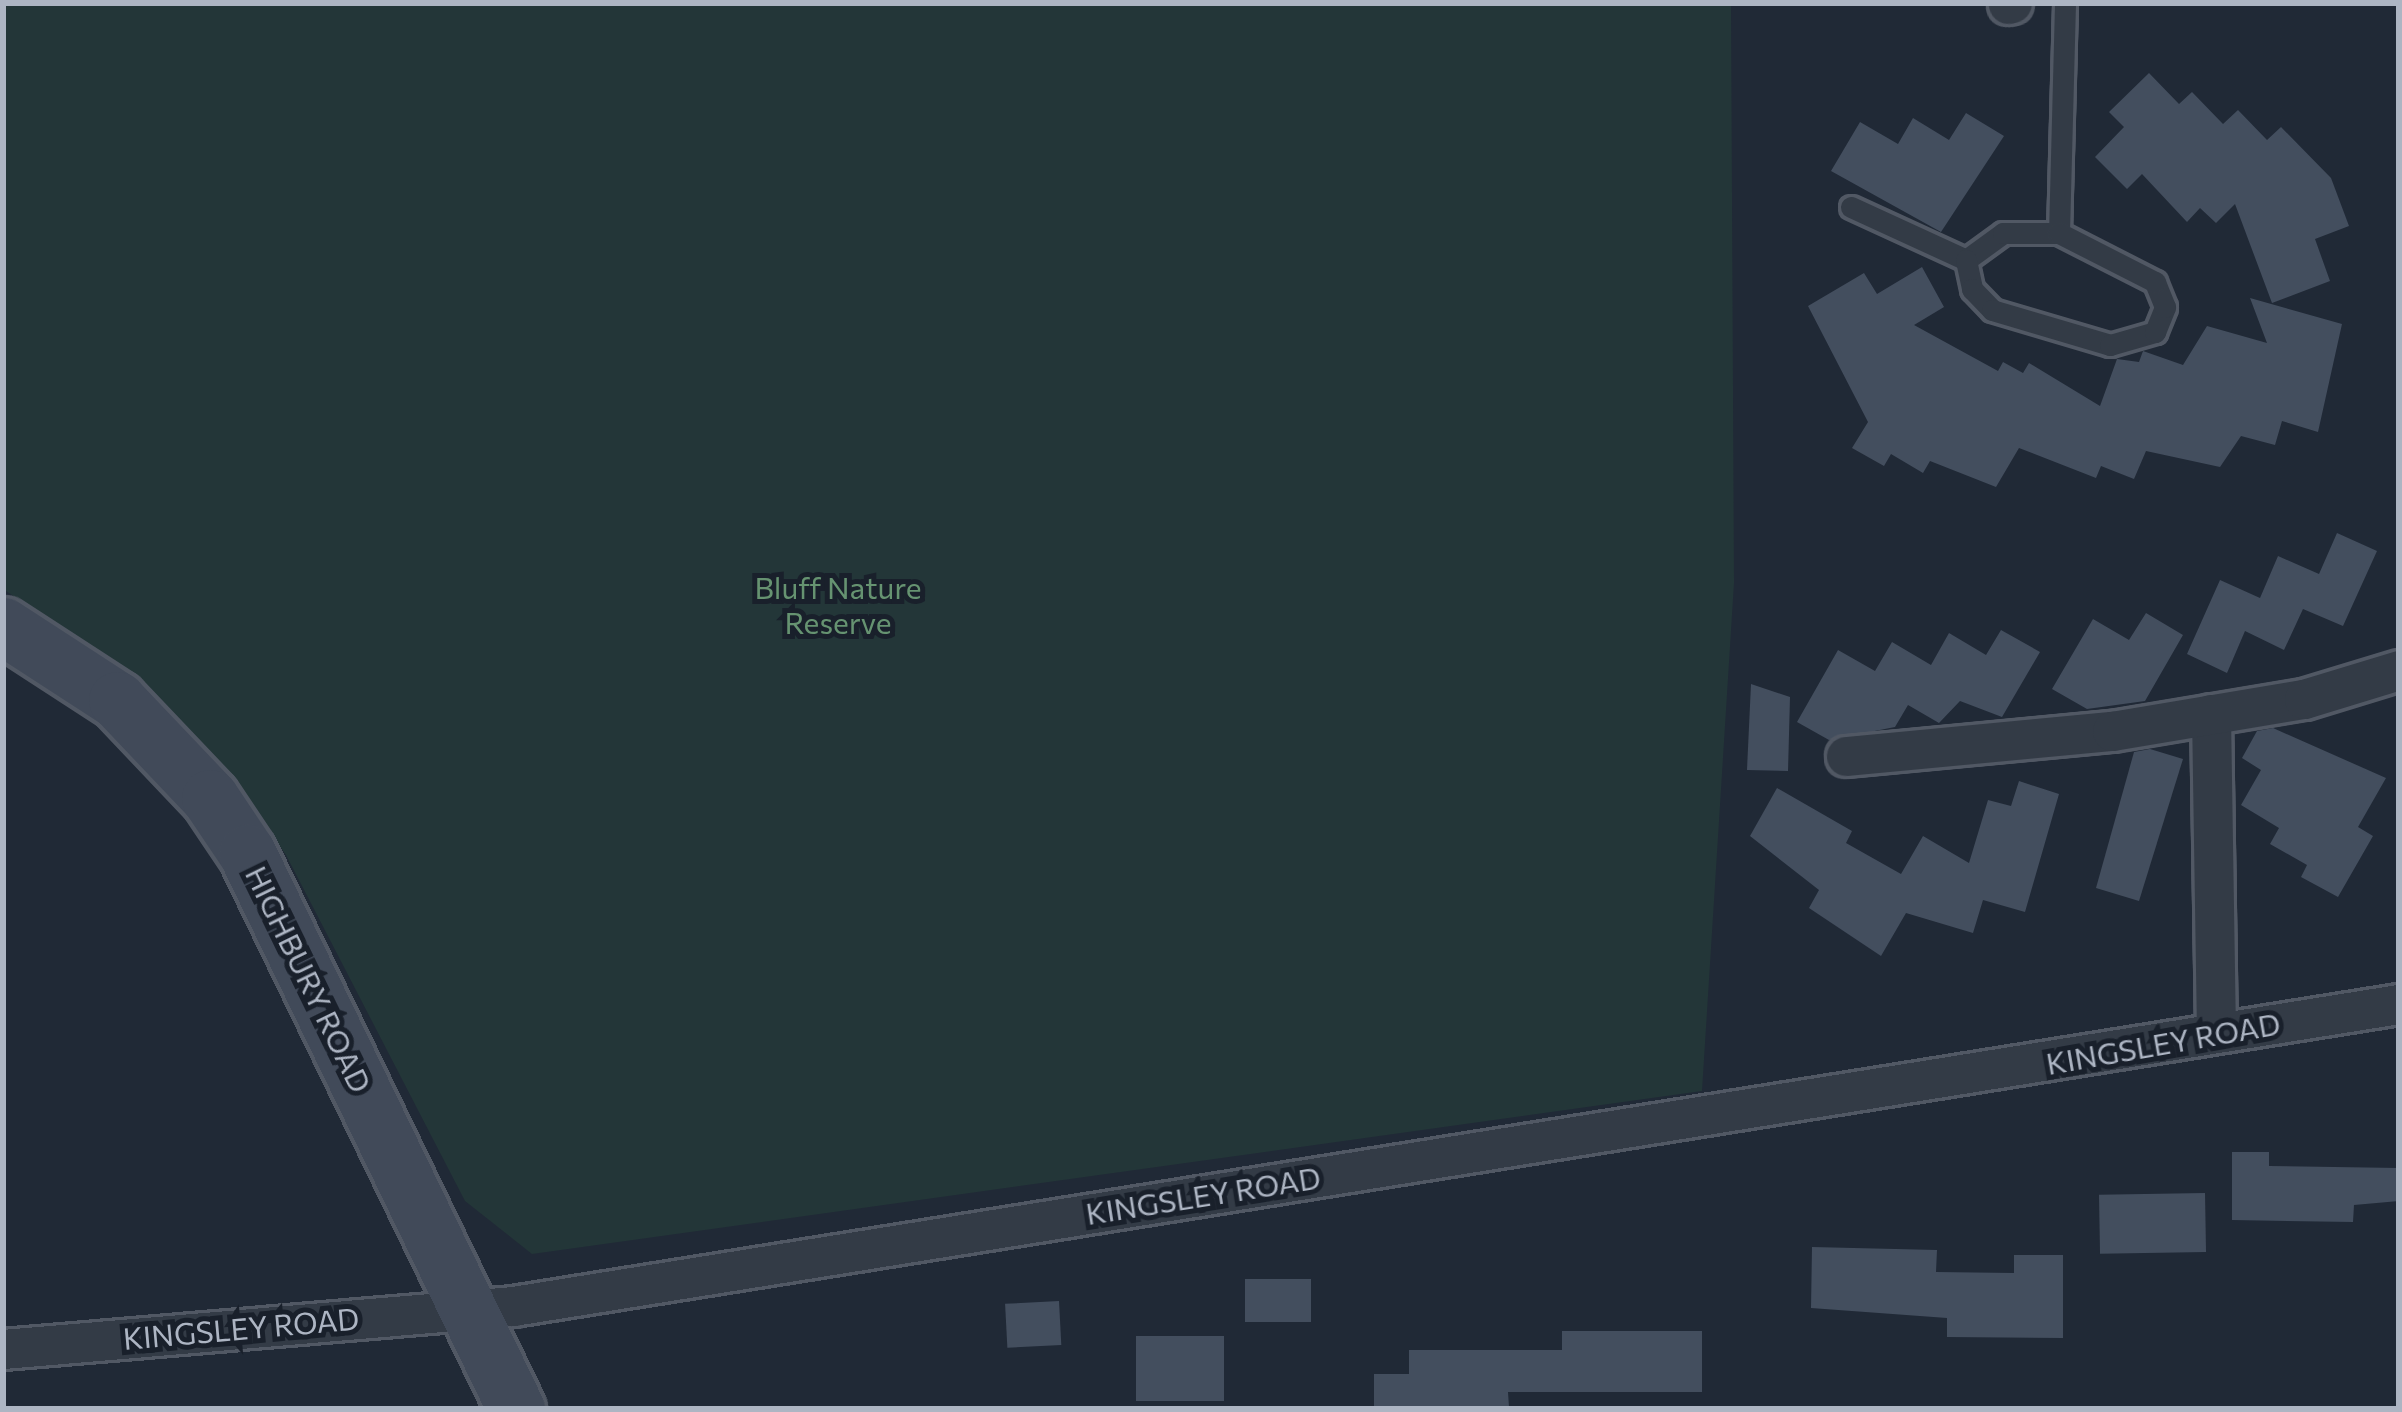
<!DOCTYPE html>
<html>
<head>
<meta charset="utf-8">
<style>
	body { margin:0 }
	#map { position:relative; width:2402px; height:1412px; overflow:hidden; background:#202936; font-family:Commissioner,sans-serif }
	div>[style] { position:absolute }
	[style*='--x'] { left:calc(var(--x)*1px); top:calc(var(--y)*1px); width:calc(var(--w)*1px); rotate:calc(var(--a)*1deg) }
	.green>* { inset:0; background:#233638 }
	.building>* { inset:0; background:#434e5e; transform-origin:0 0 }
	.roads { filter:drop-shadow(3px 0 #515864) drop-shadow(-3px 0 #515864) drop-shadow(0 3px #515864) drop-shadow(0 -3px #515864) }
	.lane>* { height:21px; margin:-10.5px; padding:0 10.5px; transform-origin:10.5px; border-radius:10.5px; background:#333b46 }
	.street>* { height:39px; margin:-19.5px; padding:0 19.5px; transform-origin:19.5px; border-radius:19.5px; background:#333b46 }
	.secondary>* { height:57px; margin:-28.5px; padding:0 28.5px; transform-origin:28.5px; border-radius:28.5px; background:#414a59 }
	span { translate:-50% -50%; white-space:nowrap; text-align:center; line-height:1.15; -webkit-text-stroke:10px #19202b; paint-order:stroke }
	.park-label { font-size:30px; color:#669371 }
	.street-label { font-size:30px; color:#adb5c3 }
	.frame { position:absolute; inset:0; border:6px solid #adb5c3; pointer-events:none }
</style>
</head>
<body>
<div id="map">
	<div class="green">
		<div style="clip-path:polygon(3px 3px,1731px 3px,1734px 583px,1702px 1091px,532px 1254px,465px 1201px,286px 855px,222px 764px,140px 681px,3px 589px)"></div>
	</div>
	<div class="building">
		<div style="clip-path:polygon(2149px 73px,2179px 104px,2192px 92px,2223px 124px,2238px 110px,2267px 140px,2281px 127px,2331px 178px,2349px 226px,2315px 239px,2330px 281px,2272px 303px,2235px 204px,2216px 223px,2200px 208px,2187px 222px,2142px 174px,2127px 189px,2095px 157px,2124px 127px,2109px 112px)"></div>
		<div style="clip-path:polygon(1966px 113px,2004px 136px,1941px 232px,1831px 171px,1860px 122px,1898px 144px,1913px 118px,1949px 140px)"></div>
		<div style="clip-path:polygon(1922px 267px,1944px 307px,1914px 325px,1998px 371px,2003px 362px,2023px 373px,2029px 363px,2100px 406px,2117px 359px,2139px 362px,2143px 351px,2183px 365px,2207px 326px,2267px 343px,2250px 298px,2342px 324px,2318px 432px,2282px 421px,2275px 445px,2241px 436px,2220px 467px,2146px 451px,2134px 479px,2101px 466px,2096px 478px,2019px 448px,1996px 487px,1930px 461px,1923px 473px,1891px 454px,1884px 466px,1852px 448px,1868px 422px,1808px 306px,1864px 273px,1877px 294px)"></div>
		<div style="clip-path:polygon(2337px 533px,2377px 551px,2343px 626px,2303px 609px,2284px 650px,2245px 631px,2227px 673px,2187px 654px,2220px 580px,2260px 598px,2278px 556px,2319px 574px)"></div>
		<div style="clip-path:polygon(2146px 613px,2183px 635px,2145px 701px,2087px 709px,2052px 689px,2093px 619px,2129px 640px)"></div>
		<div style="clip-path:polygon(2001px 630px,2040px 652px,2002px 717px,1960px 701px,1939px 723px,1908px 705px,1895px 727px,1829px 740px,1797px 722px,1838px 650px,1875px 671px,1892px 642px,1931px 665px,1949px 633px,1986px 655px)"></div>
		<div style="clip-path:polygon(1751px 684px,1790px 697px,1788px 771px,1747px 770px)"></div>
		<div style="clip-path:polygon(2273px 728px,2386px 778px,2358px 827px,2373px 836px,2338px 897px,2301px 877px,2307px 865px,2270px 844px,2279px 828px,2241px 805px,2261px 770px,2242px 758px,2257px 731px)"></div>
		<div style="clip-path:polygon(2150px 749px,2183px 759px,2139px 901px,2096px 888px,2134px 752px)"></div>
		<div style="clip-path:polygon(2019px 781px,2059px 794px,2025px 912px,1983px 900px,1973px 933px,1906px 913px,1881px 956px,1809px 908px,1819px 890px,1750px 836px,1777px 788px,1852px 831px,1846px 843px,1901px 874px,1923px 836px,1969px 863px,1988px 800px,2011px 806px)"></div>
		<div style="clip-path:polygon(2232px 1152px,2269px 1152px,2269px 1166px,2399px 1168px,2399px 1201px,2354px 1205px,2353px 1222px,2232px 1220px)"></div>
		<div style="left:2205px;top:1193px;width:59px;height:106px;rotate:89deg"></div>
		<div style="clip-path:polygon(1812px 1247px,1937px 1250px,1936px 1272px,2014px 1273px,2014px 1255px,2063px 1255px,2063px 1338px,1947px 1337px,1947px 1318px,1811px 1308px)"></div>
		<div style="left:1245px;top:1279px;width:66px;height:43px"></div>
		<div style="left:1059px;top:1301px;width:44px;height:54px;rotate:87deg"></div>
		<div style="clip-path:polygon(1562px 1331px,1702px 1331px,1702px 1392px,1508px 1392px,1509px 1407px,1374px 1409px,1374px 1374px,1409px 1374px,1409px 1350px,1562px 1350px)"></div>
		<div style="left:1136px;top:1336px;width:88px;height:65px"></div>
	</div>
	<div class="roads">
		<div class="lane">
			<div style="--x:1851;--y:207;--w:127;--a:24.7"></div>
			<div style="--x:1966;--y:260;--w:46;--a:-36.1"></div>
			<div style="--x:2003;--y:233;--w:56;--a:0"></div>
			<div style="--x:2059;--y:233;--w:230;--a:-88.5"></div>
			<div style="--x:1966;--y:260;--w:30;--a:78"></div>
			<div style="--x:1972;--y:289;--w:29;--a:46"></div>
			<div style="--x:1992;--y:310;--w:123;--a:16.5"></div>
			<div style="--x:2110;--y:345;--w:47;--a:-16.1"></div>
			<div style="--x:2155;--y:332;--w:27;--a:-68"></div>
			<div style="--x:2165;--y:307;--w:27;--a:-112"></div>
			<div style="--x:2155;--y:282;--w:108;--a:-153"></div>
		</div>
		<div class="street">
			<div style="--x:2008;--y:4;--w:4;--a:-14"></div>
			<div style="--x:2211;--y:714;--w:319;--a:89.1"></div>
			<div style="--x:1846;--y:756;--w:267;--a:-5.4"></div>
			<div style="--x:2112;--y:731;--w:195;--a:-9.5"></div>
			<div style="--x:2304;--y:699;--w:99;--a:-17"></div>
			<div style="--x:3;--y:1349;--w:512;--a:-4.82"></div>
			<div style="--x:513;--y:1306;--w:1910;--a:-9.1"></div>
		</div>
		<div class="secondary">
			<div style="--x:3;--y:626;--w:136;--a:33"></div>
			<div style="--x:117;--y:700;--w:135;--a:46.5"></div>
			<div style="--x:210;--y:798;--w:66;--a:56.1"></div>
			<div style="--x:247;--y:853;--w:618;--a:64.18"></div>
		</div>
	</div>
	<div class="park-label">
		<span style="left:838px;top:604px">Bluff Nature<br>Reserve</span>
	</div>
	<div class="street-label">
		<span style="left:309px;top:979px;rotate:64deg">HIGHBURY ROAD</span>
		<span style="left:2163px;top:1043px;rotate:-10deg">KINGSLEY ROAD</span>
		<span style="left:1203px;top:1195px;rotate:-9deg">KINGSLEY ROAD</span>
		<span style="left:241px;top:1328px;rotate:-5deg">KINGSLEY ROAD</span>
	</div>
	<div class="frame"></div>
</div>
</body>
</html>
